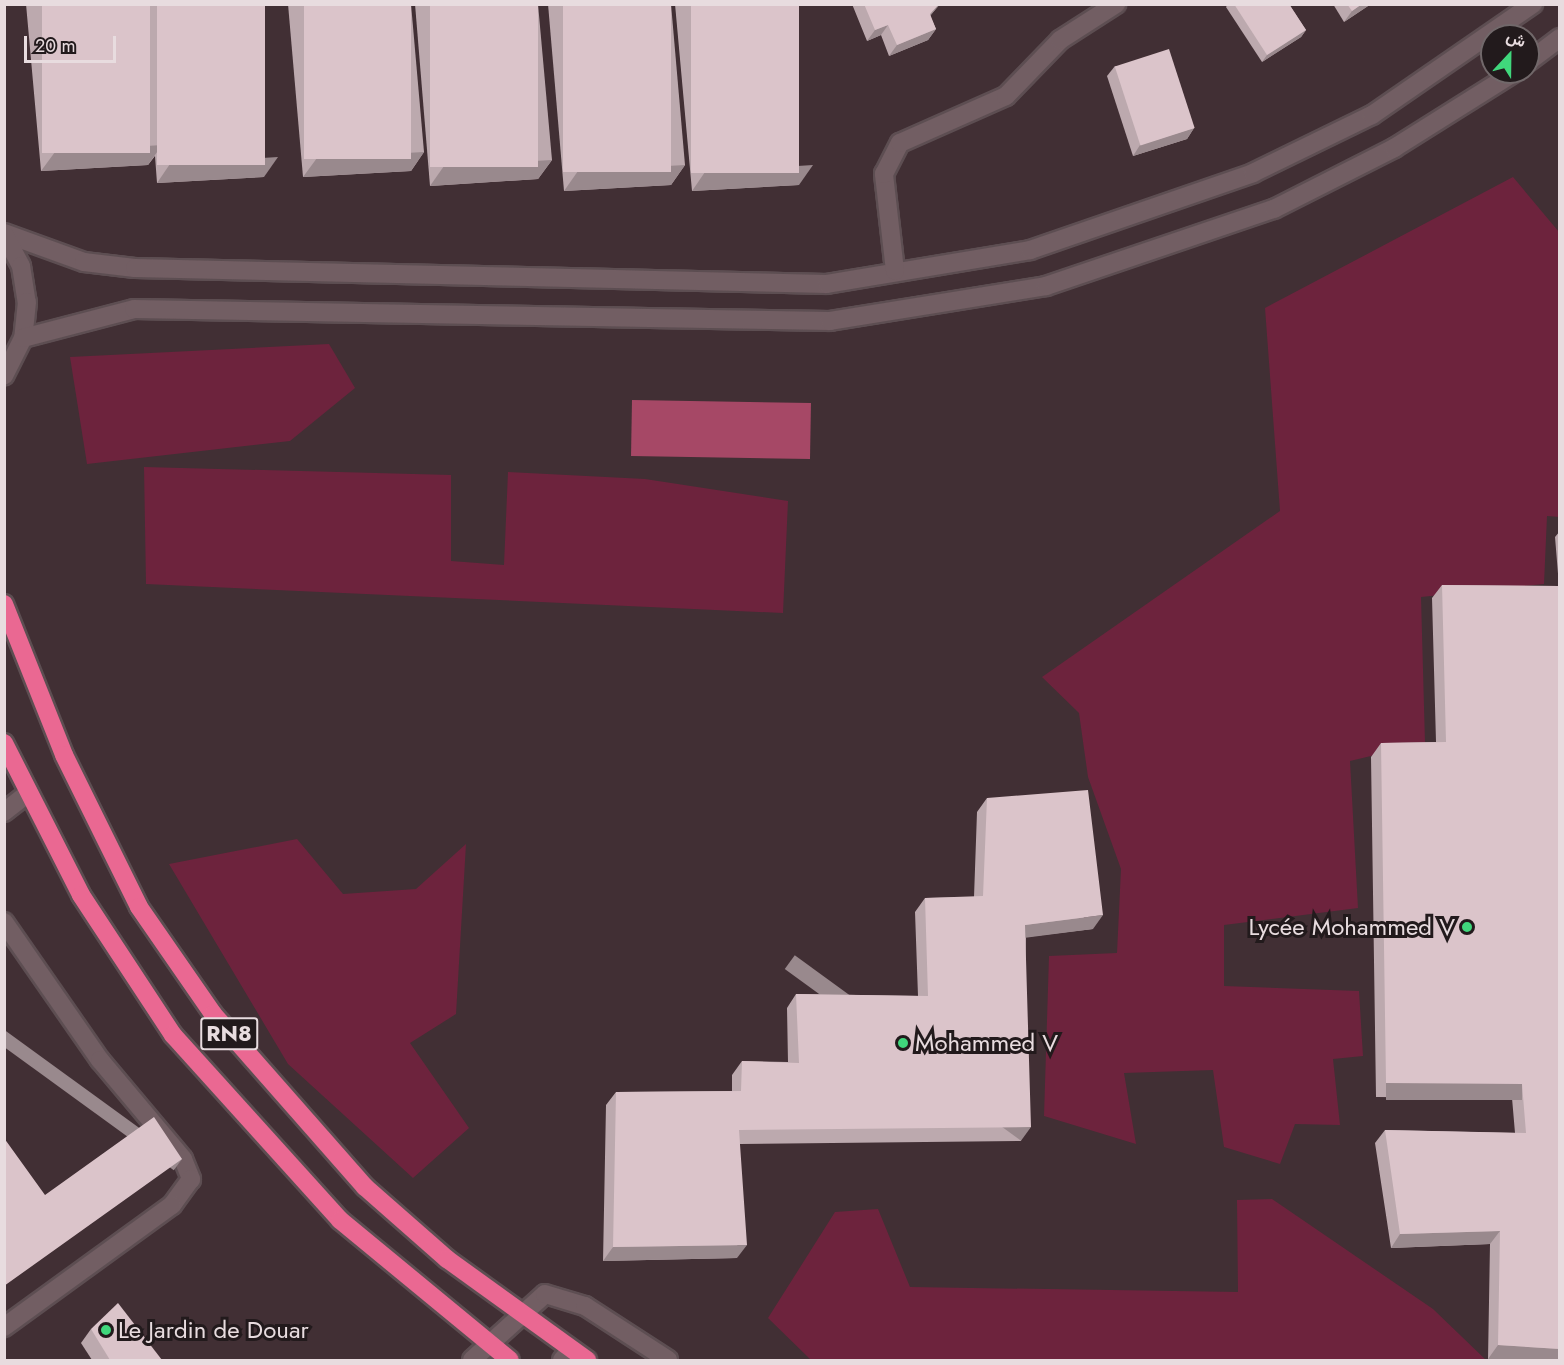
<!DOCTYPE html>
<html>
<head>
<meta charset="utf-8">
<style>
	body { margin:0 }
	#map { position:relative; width:1564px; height:1365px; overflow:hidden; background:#412f34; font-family:Jost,Vazirmatn,sans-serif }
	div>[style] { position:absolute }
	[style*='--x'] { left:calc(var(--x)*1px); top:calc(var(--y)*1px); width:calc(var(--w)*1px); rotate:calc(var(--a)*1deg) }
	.green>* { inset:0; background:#6d233d }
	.water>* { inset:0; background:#a64866; transform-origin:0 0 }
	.roads { filter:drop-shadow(2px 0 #5d4e52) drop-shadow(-2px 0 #5d4e52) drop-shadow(0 2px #5d4e52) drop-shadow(0 -2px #5d4e52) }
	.minor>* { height:18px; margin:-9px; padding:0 9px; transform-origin:9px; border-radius:9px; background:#725e63 }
	.highway>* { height:18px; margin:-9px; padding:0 9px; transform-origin:9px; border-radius:9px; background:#ea6892 }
	.wall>* { inset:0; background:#bca9ae }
	.shaded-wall>* { inset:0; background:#99898d; transform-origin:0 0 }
	.building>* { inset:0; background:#dbc4ca; transform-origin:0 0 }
	.dots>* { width:16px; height:16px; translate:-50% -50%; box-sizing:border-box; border:3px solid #221a1c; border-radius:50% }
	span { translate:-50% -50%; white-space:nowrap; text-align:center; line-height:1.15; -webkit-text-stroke:6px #221a1c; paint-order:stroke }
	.shield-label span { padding:2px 4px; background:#221a1c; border:2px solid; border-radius:4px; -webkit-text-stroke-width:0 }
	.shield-label { font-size:22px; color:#e8dcdf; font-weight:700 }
	.poi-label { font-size:24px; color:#e8dcdf }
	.right { translate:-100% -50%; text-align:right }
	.left { translate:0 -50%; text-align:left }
	.frame { position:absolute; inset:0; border:6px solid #e8dcdf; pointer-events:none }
	.north { position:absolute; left:1480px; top:24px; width:60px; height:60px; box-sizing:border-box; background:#221a1c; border:2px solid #71686a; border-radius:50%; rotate:22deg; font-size:16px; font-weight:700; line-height:24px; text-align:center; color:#e8dcdf }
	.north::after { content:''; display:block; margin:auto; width:21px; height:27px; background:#40d77c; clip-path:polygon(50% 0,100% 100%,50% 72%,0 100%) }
	.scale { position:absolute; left:24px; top:36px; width:92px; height:27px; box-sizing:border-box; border:3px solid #e8dcdf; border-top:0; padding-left:8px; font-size:18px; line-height:21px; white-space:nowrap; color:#e8dcdf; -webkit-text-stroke:4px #221a1c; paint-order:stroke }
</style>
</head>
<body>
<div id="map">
	<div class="green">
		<div style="clip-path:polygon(1513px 177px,1559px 232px,1560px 517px,1547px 516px,1544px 584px,1421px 597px,1425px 743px,1350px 761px,1358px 908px,1224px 925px,1224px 986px,1359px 991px,1363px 1056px,1333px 1059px,1340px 1125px,1295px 1124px,1280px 1164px,1224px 1147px,1213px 1070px,1124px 1073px,1136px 1144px,1044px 1116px,1049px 956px,1117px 953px,1121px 869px,1088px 777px,1079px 713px,1042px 677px,1280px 511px,1265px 308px)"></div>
		<div style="clip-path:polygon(329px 344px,355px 388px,290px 441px,87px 464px,70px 357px)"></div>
		<div style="clip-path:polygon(144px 467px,451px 475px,451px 561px,504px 565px,508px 472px,645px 479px,788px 501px,783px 613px,146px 584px)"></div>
		<div style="clip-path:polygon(297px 839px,343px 894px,416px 889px,466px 844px,456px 1014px,410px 1043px,469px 1128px,413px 1178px,288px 1064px,169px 864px)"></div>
		<div style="clip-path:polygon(1272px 1199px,1433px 1309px,1486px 1360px,811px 1360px,768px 1318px,835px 1212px,878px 1209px,910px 1287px,1238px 1292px,1237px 1200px)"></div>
	</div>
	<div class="water">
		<div style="left:632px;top:400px;width:179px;height:56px;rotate:1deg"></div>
	</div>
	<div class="roads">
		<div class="minor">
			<div style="--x:1528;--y:62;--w:40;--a:-37"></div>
			<div style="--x:4;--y:233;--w:85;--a:19.9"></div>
			<div style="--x:84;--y:262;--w:51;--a:6.7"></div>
			<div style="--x:135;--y:268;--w:692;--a:1.32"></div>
			<div style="--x:827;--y:284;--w:206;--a:-9.5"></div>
			<div style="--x:1030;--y:250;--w:236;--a:-19"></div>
			<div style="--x:1253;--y:173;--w:132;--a:-26"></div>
			<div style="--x:1372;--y:115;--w:196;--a:-34.6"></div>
			<div style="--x:4;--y:234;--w:36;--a:62"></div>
			<div style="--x:21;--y:266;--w:36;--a:81"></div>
			<div style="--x:27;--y:302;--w:36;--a:96"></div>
			<div style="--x:23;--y:338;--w:42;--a:116.6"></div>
			<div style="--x:895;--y:271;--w:98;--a:-96.5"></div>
			<div style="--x:884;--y:174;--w:35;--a:-63"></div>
			<div style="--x:900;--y:143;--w:116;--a:-23.9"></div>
			<div style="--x:1006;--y:96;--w:78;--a:-46"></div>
			<div style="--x:1060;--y:40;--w:67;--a:-32.7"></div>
			<div style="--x:23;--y:338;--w:115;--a:-14.6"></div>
			<div style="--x:134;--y:309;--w:696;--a:0.99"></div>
			<div style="--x:830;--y:321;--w:219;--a:-9.2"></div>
			<div style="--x:1046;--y:286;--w:241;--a:-18.7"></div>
			<div style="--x:1274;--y:209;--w:135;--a:-26.9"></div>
			<div style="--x:1394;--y:148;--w:143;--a:-32.1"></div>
			<div style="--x:4;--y:812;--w:31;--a:-38"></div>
			<div style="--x:4;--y:922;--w:168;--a:55.2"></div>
			<div style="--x:100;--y:1060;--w:129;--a:50"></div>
			<div style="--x:183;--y:1159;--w:22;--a:68"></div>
			<div style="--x:191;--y:1179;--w:32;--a:126"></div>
			<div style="--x:172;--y:1205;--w:208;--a:144"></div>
			<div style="--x:472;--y:1360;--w:98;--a:-42.1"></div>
			<div style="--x:545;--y:1294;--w:42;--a:16.7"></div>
			<div style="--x:585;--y:1306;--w:99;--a:33"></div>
			<div style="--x:562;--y:1360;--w:12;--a:-48"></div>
		</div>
		<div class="highway">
			<div style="--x:4;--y:604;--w:162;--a:68.3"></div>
			<div style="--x:64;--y:755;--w:169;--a:63.7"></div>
			<div style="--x:139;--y:907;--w:130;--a:55.3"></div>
			<div style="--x:213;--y:1014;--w:230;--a:48.7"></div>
			<div style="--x:365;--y:1187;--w:109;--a:41.3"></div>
			<div style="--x:447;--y:1259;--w:173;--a:35.8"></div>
			<div style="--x:4;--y:743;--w:170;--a:63.1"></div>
			<div style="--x:81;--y:895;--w:168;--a:56.7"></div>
			<div style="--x:173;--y:1035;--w:249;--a:47.9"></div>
			<div style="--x:340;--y:1220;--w:220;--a:39.5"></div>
		</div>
	</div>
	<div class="wall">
		<div style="clip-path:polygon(26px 4px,265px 4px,264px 177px,157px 183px,155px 156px,148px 165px,41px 171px)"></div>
		<div style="clip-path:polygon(288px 4px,411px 4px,424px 152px,411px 171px,303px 177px)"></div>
		<div style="clip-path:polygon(415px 4px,538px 4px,552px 160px,538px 179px,430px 186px)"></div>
		<div style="clip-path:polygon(548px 4px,671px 4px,685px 165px,671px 185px,564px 191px)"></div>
		<div style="clip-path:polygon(675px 4px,799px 4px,799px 185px,692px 191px)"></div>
		<div style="clip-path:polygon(852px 4px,940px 4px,930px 16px,936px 29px,928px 40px,889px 56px,881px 35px,867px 41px)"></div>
		<div style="clip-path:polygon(1228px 4px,1289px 4px,1306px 30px,1301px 37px,1262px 62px,1226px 7px)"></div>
		<div style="clip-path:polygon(1333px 4px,1371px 4px,1344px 22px)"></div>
		<div style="clip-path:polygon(1115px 66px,1194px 128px,1187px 139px,1133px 156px,1107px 76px)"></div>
		<div style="clip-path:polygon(1560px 531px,1560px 1360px,1515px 1360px,1488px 1359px,1490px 1244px,1391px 1248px,1375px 1143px,1385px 1130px,1515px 1133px,1512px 1098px,1376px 1097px,1371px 757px,1381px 743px,1436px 742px,1432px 598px,1442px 585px,1559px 586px,1555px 537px)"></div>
		<div style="clip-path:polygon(987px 798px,1093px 929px,1026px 937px,1021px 1141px,740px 1144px,737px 1258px,603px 1261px,606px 1105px,616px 1092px,732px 1091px,732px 1075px,742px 1061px,788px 1062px,787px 1008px,796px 994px,918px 996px,915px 912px,925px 898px,974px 897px,977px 812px)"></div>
		<div style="clip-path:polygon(91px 1329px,162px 1360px,92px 1360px,81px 1343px)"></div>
	</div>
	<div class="shaded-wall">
		<div style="clip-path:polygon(939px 4px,940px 4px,922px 25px,930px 14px)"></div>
		<div style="clip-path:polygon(1362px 4px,1371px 4px,1344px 22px,1352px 11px)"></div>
		<div style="clip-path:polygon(888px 25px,881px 35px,867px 41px,875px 30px)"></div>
		<div style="clip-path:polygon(936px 29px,928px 40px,889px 56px,897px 45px)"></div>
		<div style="clip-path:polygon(1306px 30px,1301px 37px,1262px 62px,1267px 55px)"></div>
		<div style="clip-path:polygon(1194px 128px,1187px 139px,1133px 156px,1140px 145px)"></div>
		<div style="clip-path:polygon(162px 145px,148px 165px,41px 171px,55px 152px)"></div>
		<div style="clip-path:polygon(424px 152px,411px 171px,303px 177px,317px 158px)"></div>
		<div style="clip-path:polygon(278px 157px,264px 177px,157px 183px,170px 164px)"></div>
		<div style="clip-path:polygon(552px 160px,538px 179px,430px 186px,444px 166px)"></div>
		<div style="clip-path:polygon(685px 165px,671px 185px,564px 191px,578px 171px)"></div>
		<div style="clip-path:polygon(813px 165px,799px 185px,692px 191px,705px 172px)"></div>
		<div style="clip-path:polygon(1103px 915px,1093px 929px,1016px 939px,1025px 925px)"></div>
		<div style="left:1386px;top:1083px;width:136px;height:17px"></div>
		<div style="left:1031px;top:1127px;width:17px;height:292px;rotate:126deg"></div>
		<div style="left:182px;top:1159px;width:14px;height:219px;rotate:126deg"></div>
		<div style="clip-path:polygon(1500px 1231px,1490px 1244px,1391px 1248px,1400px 1234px)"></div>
		<div style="clip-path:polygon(747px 1245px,737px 1258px,603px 1261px,613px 1247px)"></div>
		<div style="clip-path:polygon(1498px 1345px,1560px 1349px,1560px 1360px,1515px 1360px,1488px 1359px)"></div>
	</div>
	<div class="building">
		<div style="left:42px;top:4px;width:108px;height:149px"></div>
		<div style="left:157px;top:4px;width:108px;height:161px"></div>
		<div style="left:304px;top:4px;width:107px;height:155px"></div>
		<div style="left:430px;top:4px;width:108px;height:163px"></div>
		<div style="left:563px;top:4px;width:108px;height:168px"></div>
		<div style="left:691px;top:4px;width:108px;height:169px"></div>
		<div style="clip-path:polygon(864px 4px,939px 4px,930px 14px,936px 29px,897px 45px,888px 25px,875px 30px)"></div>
		<div style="clip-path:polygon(1234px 4px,1289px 4px,1306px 30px,1267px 55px)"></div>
		<div style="clip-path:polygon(1347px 4px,1362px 4px,1352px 11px)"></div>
		<div style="left:1169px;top:49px;width:83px;height:57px;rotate:72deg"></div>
		<div style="clip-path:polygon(1442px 585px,1560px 586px,1560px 1349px,1498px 1345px,1500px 1231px,1400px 1234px,1385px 1130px,1526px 1133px,1522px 1084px,1386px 1083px,1381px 743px,1446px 742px)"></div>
		<div style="clip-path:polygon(1088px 790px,1103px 915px,1025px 925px,1031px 1127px,739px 1130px,747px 1245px,613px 1247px,616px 1092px,741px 1091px,742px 1061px,799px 1063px,796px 994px,928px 996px,925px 898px,983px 896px,987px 798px)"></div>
		<div style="clip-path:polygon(154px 1117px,182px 1159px,4px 1286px,4px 1138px,45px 1195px)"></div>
		<div style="clip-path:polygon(118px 1303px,162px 1360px,110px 1360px,91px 1329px)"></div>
	</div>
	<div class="dots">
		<div style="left:1467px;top:927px;background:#40d77c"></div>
		<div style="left:903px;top:1043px;background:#40d77c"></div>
		<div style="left:106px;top:1330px;background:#40d77c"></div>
	</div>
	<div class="shield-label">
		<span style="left:229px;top:1034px">RN8</span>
	</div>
	<div class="poi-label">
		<span class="right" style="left:1455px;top:927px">Lycée Mohammed V</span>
		<span class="left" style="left:915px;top:1043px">Mohammed V</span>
		<span class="left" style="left:118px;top:1330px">Le Jardin de Douar</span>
	</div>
	<div class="frame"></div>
	<div class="north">ش</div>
	<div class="scale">20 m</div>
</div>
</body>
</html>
